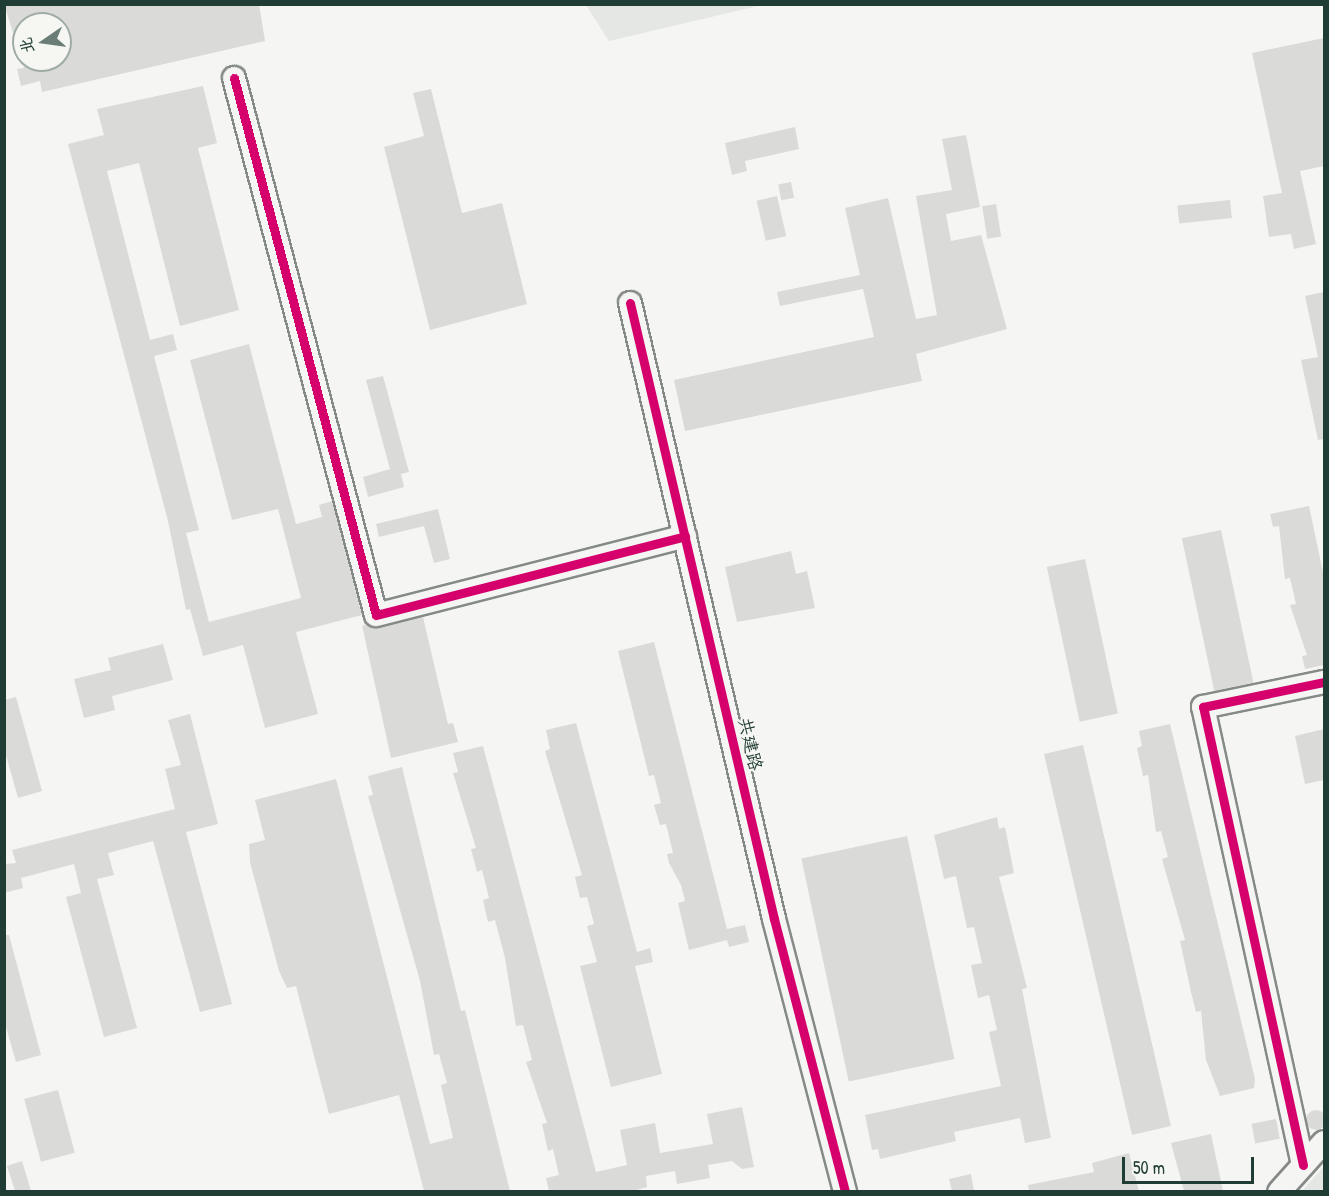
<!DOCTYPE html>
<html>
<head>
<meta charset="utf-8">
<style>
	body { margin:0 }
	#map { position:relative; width:1329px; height:1196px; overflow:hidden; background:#f5f5f3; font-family:"Patrick Hand","LXGW WenKai TC",sans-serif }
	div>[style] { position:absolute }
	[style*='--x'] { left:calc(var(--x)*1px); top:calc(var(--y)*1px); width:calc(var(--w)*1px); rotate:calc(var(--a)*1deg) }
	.green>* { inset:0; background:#e4e7e3 }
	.building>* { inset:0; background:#dadbd9; transform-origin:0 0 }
	.round { border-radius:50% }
	.roads { filter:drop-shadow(2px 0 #858a88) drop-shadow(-2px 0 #858a88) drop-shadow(0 2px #858a88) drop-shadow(0 -2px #858a88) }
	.minor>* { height:22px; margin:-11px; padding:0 11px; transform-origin:11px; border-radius:11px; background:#f5f5f3 }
	.cycleway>* { height:9px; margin:-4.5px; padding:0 4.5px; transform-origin:4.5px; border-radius:4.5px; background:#d6006c }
	span { translate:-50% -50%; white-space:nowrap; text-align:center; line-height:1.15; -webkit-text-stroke:4.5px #f6f6f2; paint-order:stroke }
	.street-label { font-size:18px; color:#1f3d34 }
	.frame { position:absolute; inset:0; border:6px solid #1f3d34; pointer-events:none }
	.north { position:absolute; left:12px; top:12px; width:60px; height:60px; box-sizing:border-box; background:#f6f6f2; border:2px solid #a0aca6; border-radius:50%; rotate:257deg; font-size:16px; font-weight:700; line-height:24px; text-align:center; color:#1f3d34 }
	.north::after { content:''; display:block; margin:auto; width:21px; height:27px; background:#6a7d77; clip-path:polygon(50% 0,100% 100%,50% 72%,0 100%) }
	.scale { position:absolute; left:1122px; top:1157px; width:132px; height:27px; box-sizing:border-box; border:3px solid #1f3d34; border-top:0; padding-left:8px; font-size:18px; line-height:21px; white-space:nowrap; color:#1f3d34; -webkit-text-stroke:4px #f6f6f2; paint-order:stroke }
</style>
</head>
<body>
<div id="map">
	<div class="green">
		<div style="clip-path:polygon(586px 5px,762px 5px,609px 41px)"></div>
		<div style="clip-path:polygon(1324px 1166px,1324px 1191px,1302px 1191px)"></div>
	</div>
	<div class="building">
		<div style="clip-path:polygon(evenodd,4px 4px,259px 4px,265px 41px,42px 92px,40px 81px,21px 86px,17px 69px,24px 68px,4px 4px,24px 24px,60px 24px,60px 60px,22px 60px,24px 24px)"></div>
		<div style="clip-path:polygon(1324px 38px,1324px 166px,1300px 171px,1316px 244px,1294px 249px,1291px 234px,1269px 237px,1263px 196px,1282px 193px,1252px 53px)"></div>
		<div style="clip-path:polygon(203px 86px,217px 143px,198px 148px,239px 310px,180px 326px,139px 163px,107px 171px,150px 340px,173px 334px,177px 350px,154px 356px,199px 530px,186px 533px,209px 622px,301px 598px,278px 509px,232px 520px,190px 360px,249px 344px,296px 524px,322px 517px,319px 505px,332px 501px,362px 615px,296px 632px,318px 714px,265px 728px,243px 645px,203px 656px,190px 609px,186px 610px,168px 521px,68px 144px,104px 135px,97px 109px)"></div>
		<div style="clip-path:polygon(431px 89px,462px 213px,502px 203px,527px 304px,430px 330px,384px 147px,424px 136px,413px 93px)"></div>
		<div style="clip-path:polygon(795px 127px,799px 149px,745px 161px,747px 171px,732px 175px,725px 143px)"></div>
		<div style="clip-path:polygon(966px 135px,980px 207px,946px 214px,951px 241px,981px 235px,1007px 329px,916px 354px,922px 381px,685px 431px,674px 380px,874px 337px,863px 289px,780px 306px,777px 292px,860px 275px,845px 208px,888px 198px,916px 319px,937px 315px,916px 196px,952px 190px,942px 139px)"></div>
		<div style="left:791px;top:182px;width:16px;height:13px;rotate:79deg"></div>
		<div style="left:777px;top:196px;width:41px;height:21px;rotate:77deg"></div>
		<div style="left:1230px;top:200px;width:18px;height:53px;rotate:84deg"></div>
		<div style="left:996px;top:204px;width:33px;height:14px;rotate:81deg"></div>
		<div style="clip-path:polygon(1324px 292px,1324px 439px,1318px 440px,1301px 360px,1318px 357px,1305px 296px)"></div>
		<div style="clip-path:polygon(383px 376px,409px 472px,401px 474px,404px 487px,368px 497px,363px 477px,390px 469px,366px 380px)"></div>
		<div style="clip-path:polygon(1309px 506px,1324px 577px,1324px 665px,1305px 669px,1302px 656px,1307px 655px,1290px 605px,1296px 604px,1290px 578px,1285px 579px,1279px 526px,1273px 527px,1270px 514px)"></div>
		<div style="clip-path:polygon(438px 509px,450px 559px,434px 563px,424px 526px,379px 537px,376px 524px)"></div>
		<div style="left:1221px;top:530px;width:156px;height:40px;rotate:78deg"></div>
		<div style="clip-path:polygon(791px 551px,796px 574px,807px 571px,815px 608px,737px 622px,725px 567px)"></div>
		<div style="left:1085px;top:559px;width:158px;height:39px;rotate:78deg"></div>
		<div style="clip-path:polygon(423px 617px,448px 724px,453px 723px,458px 742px,391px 758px,362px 625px,379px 628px)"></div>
		<div style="clip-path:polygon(654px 642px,727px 929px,745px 925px,749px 942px,729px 947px,727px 940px,689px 950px,678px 903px,685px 901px,681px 885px,669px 863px,667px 854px,673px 853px,666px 824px,660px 825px,654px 805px,661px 803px,654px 775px,649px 776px,618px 651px)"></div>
		<div style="clip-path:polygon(163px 644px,173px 680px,112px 696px,115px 710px,84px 718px,74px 679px,111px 670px,108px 658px)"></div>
		<div style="clip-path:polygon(16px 697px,42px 791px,18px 798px,4px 748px,4px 700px)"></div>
		<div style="clip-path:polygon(190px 714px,218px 824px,186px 832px,232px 1004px,200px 1012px,153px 841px,108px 853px,114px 875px,97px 879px,137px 1028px,104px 1037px,66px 897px,81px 893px,74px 864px,21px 878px,23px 888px,4px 893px,4px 864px,16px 863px,12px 850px,175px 809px,165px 769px,181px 765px,168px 720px)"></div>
		<div style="clip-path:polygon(576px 723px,637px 952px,650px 948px,653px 962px,635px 966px,662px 1074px,611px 1087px,580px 966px,597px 962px,587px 926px,594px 924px,587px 897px,580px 898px,575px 877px,582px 875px,545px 751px,550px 749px,546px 730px)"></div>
		<div style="clip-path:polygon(1170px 724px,1255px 1079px,1254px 1088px,1220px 1096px,1206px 1060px,1201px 1011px,1196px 1012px,1191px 992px,1180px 941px,1185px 940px,1162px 859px,1168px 857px,1161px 831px,1156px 832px,1148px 775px,1143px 776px,1137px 748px,1142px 746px,1139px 731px)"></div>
		<div style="clip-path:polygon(1324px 729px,1324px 780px,1305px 784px,1295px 736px)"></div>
		<div style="left:1083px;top:745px;width:391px;height:40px;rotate:77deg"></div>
		<div style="clip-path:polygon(483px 746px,596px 1172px,627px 1165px,620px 1130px,655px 1123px,660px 1153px,713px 1144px,707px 1114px,742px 1107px,754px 1167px,742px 1169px,732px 1161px,708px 1165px,710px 1178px,677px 1184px,675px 1171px,646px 1176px,647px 1187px,633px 1191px,549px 1191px,546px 1178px,559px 1175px,553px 1149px,548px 1151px,542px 1124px,547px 1123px,526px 1062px,532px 1060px,523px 1025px,516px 1026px,505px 958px,495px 920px,488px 922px,483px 900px,489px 898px,482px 870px,477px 872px,471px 849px,476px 848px,453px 773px,458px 772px,453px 753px)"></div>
		<div style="clip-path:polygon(402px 767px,461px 1011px,465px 1010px,510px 1191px,424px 1191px,399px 1095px,329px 1114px,296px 986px,287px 988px,279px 971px,250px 862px,249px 844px,265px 840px,255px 800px,336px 779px,430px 1144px,453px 1138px,441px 1085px,447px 1083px,439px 1054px,434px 1055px,420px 981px,368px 796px,373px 795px,368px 776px)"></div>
		<div style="clip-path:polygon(997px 817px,999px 829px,1005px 827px,1014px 873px,999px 877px,1027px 988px,1022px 989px,1051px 1138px,1025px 1143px,1020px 1118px,954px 1132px,956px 1141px,880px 1159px,878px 1149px,872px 1150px,865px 1115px,1001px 1086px,989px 1032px,997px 1030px,989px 995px,978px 998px,971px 965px,982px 963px,974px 927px,967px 928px,956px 876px,944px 879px,934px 835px)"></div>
		<div style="left:907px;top:836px;width:228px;height:108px;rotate:78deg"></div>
		<div style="clip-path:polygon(4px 935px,9px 935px,41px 1055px,16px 1062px,4px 1020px)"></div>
		<div style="left:58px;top:1090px;width:65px;height:35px;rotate:75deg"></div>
		<div class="round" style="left:1306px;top:1110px;width:20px;height:20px"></div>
		<div style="left:1276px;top:1119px;width:20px;height:25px;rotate:79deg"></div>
		<div style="clip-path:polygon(1211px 1134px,1223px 1191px,1184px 1191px,1171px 1143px)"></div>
		<div style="clip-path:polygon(1129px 1153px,1139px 1191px,1029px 1191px,1028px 1185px,1094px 1172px,1092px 1163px)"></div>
		<div style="clip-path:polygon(22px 1161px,31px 1191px,15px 1191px,7px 1166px)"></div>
		<div style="clip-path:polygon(971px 1174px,974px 1191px,952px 1191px,949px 1179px)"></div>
	</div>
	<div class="roads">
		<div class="minor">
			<div style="--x:234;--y:78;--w:555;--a:75.19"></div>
			<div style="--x:376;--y:615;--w:319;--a:-14.3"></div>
			<div style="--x:630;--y:303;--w:633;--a:76.84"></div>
			<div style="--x:774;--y:919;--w:282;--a:75.4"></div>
			<div style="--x:1303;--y:1165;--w:469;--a:-102.3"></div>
			<div style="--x:1203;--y:707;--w:124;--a:-11.7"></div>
			<div style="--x:1279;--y:1192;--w:67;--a:-48"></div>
		</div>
	</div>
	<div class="cycleway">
		<div style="--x:234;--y:78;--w:555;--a:75.19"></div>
		<div style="--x:376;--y:615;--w:319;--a:-14.3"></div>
		<div style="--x:630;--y:303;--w:633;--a:76.84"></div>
		<div style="--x:774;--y:919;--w:282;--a:75.4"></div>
		<div style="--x:1303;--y:1165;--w:469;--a:-102.3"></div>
		<div style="--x:1203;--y:707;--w:124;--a:-11.7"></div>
	</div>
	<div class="street-label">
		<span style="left:750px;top:744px;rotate:77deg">共建路</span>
	</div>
	<div class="frame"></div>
	<div class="north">北</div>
	<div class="scale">50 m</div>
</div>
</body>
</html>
